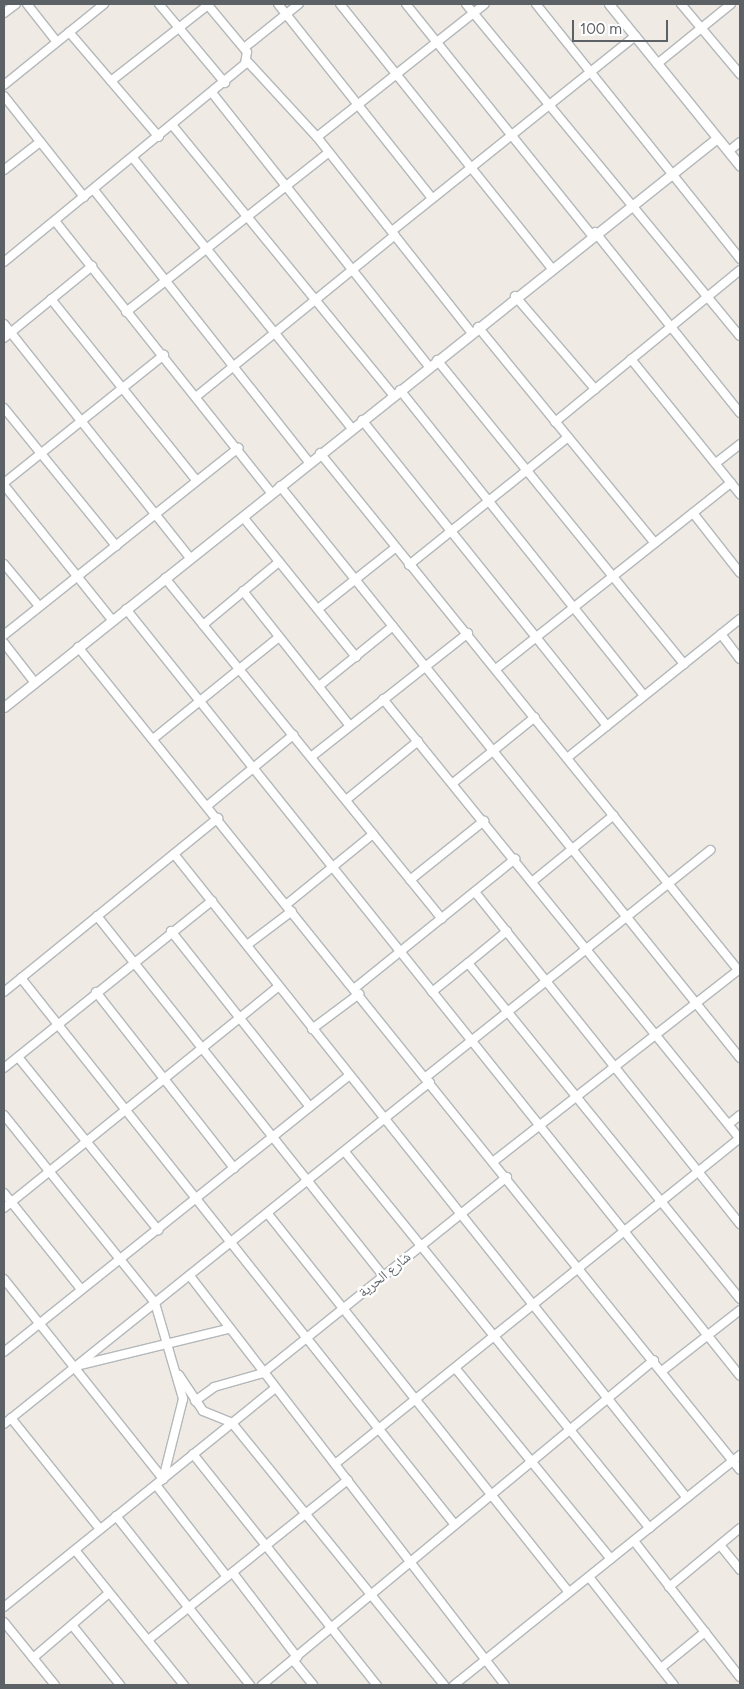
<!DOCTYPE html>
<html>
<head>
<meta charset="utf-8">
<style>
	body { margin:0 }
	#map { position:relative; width:744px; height:1689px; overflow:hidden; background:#efebe4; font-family:Figtree,"Noto Naskh Arabic",sans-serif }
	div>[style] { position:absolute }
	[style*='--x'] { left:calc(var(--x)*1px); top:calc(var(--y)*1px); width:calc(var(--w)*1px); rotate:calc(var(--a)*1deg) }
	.roads { filter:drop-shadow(1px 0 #b4b8bb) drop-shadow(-1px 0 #b4b8bb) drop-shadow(0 1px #b4b8bb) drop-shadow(0 -1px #b4b8bb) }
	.minor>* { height:8px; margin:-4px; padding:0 4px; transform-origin:4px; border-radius:4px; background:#fff }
	.tertiary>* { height:9px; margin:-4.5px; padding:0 4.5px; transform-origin:4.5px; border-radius:4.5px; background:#fff }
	span { translate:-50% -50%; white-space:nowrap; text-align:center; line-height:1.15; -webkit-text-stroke:4.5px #fff; paint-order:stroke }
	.street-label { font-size:14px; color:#5c6165 }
	.frame { position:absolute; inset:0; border:5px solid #5c6165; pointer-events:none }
	.scale { position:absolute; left:572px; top:20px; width:96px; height:22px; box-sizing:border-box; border:2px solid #5c6165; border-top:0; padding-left:6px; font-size:15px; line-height:18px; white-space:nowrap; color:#5c6165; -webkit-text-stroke:4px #fff; paint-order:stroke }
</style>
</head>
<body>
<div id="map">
	<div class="roads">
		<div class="minor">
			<div style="--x:27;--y:4;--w:48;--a:51.7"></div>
			<div style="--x:159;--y:4;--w:103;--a:50.1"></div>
			<div style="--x:278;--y:4;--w:248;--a:51.6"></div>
			<div style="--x:340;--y:4;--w:337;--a:51.3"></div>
			<div style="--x:406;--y:4;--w:297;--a:51.2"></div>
			<div style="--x:466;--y:4;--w:430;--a:50.5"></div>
			<div style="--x:536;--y:4;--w:327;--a:51.3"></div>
			<div style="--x:681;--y:4;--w:92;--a:49.9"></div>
			<div style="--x:4;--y:13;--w:15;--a:-37"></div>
			<div style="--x:69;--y:32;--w:138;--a:49.4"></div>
			<div style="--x:244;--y:48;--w:70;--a:-38.7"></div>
			<div style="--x:247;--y:61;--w:103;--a:47.4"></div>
			<div style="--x:317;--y:137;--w:248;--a:51.7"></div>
			<div style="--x:657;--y:64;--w:95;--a:-39"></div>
			<div style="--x:111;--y:81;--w:123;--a:-38.1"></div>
			<div style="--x:4;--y:85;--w:129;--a:-39"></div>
			<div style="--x:213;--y:94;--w:348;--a:51.6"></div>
			<div style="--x:4;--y:96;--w:129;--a:51.6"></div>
			<div style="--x:173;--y:126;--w:348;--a:50.7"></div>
			<div style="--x:317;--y:137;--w:214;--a:-38.4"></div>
			<div style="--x:729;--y:151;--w:14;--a:-39"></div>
			<div style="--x:133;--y:158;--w:348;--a:51"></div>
			<div style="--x:4;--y:170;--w:46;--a:-37.9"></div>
			<div style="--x:94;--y:190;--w:347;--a:51.7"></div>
			<div style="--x:55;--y:221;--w:347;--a:51.5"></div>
			<div style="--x:392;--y:231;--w:312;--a:-38.7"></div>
			<div style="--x:595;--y:232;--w:232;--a:51.3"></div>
			<div style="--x:4;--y:262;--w:312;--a:-39.4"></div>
			<div style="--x:245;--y:64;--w:12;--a:-81"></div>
			<div style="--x:247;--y:52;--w:62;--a:-129.8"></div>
			<div style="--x:515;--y:296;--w:123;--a:49.3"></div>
			<div style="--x:51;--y:299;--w:233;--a:51.3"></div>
			<div style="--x:126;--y:312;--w:258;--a:-38.2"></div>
			<div style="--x:4;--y:324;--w:299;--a:51.5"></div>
			<div style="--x:478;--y:327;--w:279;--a:50.7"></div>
			<div style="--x:4;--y:338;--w:114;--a:-39.3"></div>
			<div style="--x:631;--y:359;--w:174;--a:51.1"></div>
			<div style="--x:437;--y:360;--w:392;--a:50.9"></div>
			<div style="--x:400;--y:390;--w:391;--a:51.4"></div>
			<div style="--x:197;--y:396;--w:255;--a:-39.1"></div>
			<div style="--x:4;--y:408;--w:178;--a:50.9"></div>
			<div style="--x:362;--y:420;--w:392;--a:51.3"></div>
			<div style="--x:555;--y:422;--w:239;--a:-39.4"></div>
			<div style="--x:320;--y:453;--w:665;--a:51.04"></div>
			<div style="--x:716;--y:463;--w:31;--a:-38"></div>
			<div style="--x:4;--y:483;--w:205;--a:-38.7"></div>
			<div style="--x:4;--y:485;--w:173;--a:51.3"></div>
			<div style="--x:280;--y:486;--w:734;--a:51.19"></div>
			<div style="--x:693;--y:513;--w:76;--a:51.9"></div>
			<div style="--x:243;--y:517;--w:180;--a:51.1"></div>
			<div style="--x:4;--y:564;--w:55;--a:50.2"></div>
			<div style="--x:409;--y:565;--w:204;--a:-38.8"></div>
			<div style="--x:165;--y:578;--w:439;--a:50.9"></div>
			<div style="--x:243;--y:591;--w:172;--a:51.6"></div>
			<div style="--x:126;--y:609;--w:982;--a:51.32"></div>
			<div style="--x:318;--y:609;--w:98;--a:-38.4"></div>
			<div style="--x:203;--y:625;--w:99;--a:-39.7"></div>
			<div style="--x:721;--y:634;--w:31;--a:53"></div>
			<div style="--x:4;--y:635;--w:300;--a:-38.6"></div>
			<div style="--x:4;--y:643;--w:51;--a:52.2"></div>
			<div style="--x:78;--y:647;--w:1056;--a:51.19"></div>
			<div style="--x:496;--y:669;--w:300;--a:-38.4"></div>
			<div style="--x:319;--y:686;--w:95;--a:-39"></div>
			<div style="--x:383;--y:699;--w:567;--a:50.95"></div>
			<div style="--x:153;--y:739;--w:162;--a:-39"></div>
			<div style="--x:311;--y:757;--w:200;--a:-38.3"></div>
			<div style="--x:567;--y:758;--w:222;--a:-38.8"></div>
			<div style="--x:453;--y:783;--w:105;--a:-38.8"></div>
			<div style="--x:346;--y:800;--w:93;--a:-39.3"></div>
			<div style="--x:207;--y:806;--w:112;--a:-39.5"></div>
			<div style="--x:174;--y:854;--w:823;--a:51.46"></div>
			<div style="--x:410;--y:880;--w:95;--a:-38.6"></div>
			<div style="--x:533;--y:881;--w:104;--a:-39.2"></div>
			<div style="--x:475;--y:892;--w:425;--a:51.4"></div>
			<div style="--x:287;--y:904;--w:111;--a:-39.1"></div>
			<div style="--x:97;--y:916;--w:460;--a:51.5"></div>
			<div style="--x:171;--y:931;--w:224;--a:51.7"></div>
			<div style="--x:507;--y:931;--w:50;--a:140.6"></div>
			<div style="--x:468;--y:963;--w:432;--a:51"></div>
			<div style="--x:247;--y:945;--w:56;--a:-37.1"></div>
			<div style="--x:21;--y:978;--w:698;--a:51.57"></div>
			<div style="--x:355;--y:988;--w:206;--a:-38.9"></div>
			<div style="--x:4;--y:992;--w:276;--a:-39.1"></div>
			<div style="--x:96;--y:992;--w:224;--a:51.9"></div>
			<div style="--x:432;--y:992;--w:46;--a:-38.9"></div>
			<div style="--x:312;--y:1029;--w:59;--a:-36.7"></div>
			<div style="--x:18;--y:1057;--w:223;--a:51"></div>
			<div style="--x:4;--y:1068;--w:267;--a:-38.8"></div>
			<div style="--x:426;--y:1077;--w:364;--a:-38.6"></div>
			<div style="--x:4;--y:1115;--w:241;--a:51.2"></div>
			<div style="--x:155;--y:1303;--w:100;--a:73.7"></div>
			<div style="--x:183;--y:1399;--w:82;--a:104"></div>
			<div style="--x:729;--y:1124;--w:14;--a:-39"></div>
			<div style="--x:345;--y:1152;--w:484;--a:51"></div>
			<div style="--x:494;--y:1161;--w:312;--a:-38"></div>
			<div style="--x:4;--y:1193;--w:123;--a:51.3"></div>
			<div style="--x:4;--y:1208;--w:352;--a:-38.9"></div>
			<div style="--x:268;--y:1214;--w:483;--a:51.5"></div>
			<div style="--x:190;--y:1276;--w:516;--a:52.4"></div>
			<div style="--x:4;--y:1279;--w:256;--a:51.5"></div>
			<div style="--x:4;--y:1352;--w:442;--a:-38.7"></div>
			<div style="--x:80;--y:1365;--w:152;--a:-13.7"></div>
			<div style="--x:456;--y:1369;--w:245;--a:50.8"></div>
			<div style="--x:662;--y:1371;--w:99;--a:-38"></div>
			<div style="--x:179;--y:1375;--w:43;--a:56.3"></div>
			<div style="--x:203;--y:1411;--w:31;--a:22"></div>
			<div style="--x:232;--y:1423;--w:337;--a:51"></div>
			<div style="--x:195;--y:1401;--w:24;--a:-36"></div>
			<div style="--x:214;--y:1387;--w:51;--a:-15.9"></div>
			<div style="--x:263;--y:1373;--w:313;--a:-38.8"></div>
			<div style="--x:11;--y:1418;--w:142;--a:51.3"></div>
			<div style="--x:4;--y:1424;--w:546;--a:-38.76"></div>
			<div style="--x:193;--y:1454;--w:295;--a:51.5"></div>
			<div style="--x:335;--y:1464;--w:520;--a:-38.83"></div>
			<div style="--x:156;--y:1485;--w:116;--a:52.3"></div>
			<div style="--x:116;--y:1516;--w:216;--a:51.6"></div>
			<div style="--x:634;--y:1541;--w:172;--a:52.1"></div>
			<div style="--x:720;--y:1545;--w:32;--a:51"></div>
			<div style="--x:75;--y:1550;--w:174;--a:51.1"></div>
			<div style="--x:233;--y:1573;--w:106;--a:52.7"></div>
			<div style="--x:589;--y:1577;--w:137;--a:51.8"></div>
			<div style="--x:669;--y:1587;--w:92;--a:-39.7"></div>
			<div style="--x:4;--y:1607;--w:348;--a:-38.9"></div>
			<div style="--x:4;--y:1622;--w:81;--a:51"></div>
			<div style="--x:72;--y:1625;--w:77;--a:51.3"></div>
			<div style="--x:148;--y:1640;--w:256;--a:-38.7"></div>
			<div style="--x:33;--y:1658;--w:100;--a:-40.5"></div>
			<div style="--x:293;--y:1660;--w:32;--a:51"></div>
			<div style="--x:661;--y:1668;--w:57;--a:-39.3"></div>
			<div style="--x:262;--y:1685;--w:509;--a:-39.66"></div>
			<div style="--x:454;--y:1685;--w:367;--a:-38.8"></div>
		</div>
		<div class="tertiary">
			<div style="--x:609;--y:4;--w:208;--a:51"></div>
			<div style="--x:4;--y:707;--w:912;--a:-38.59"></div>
		</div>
	</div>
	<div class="street-label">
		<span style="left:385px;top:1275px;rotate:-39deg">شارع الحرية</span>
	</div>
	<div class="frame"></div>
	<div class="scale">100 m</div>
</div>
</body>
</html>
